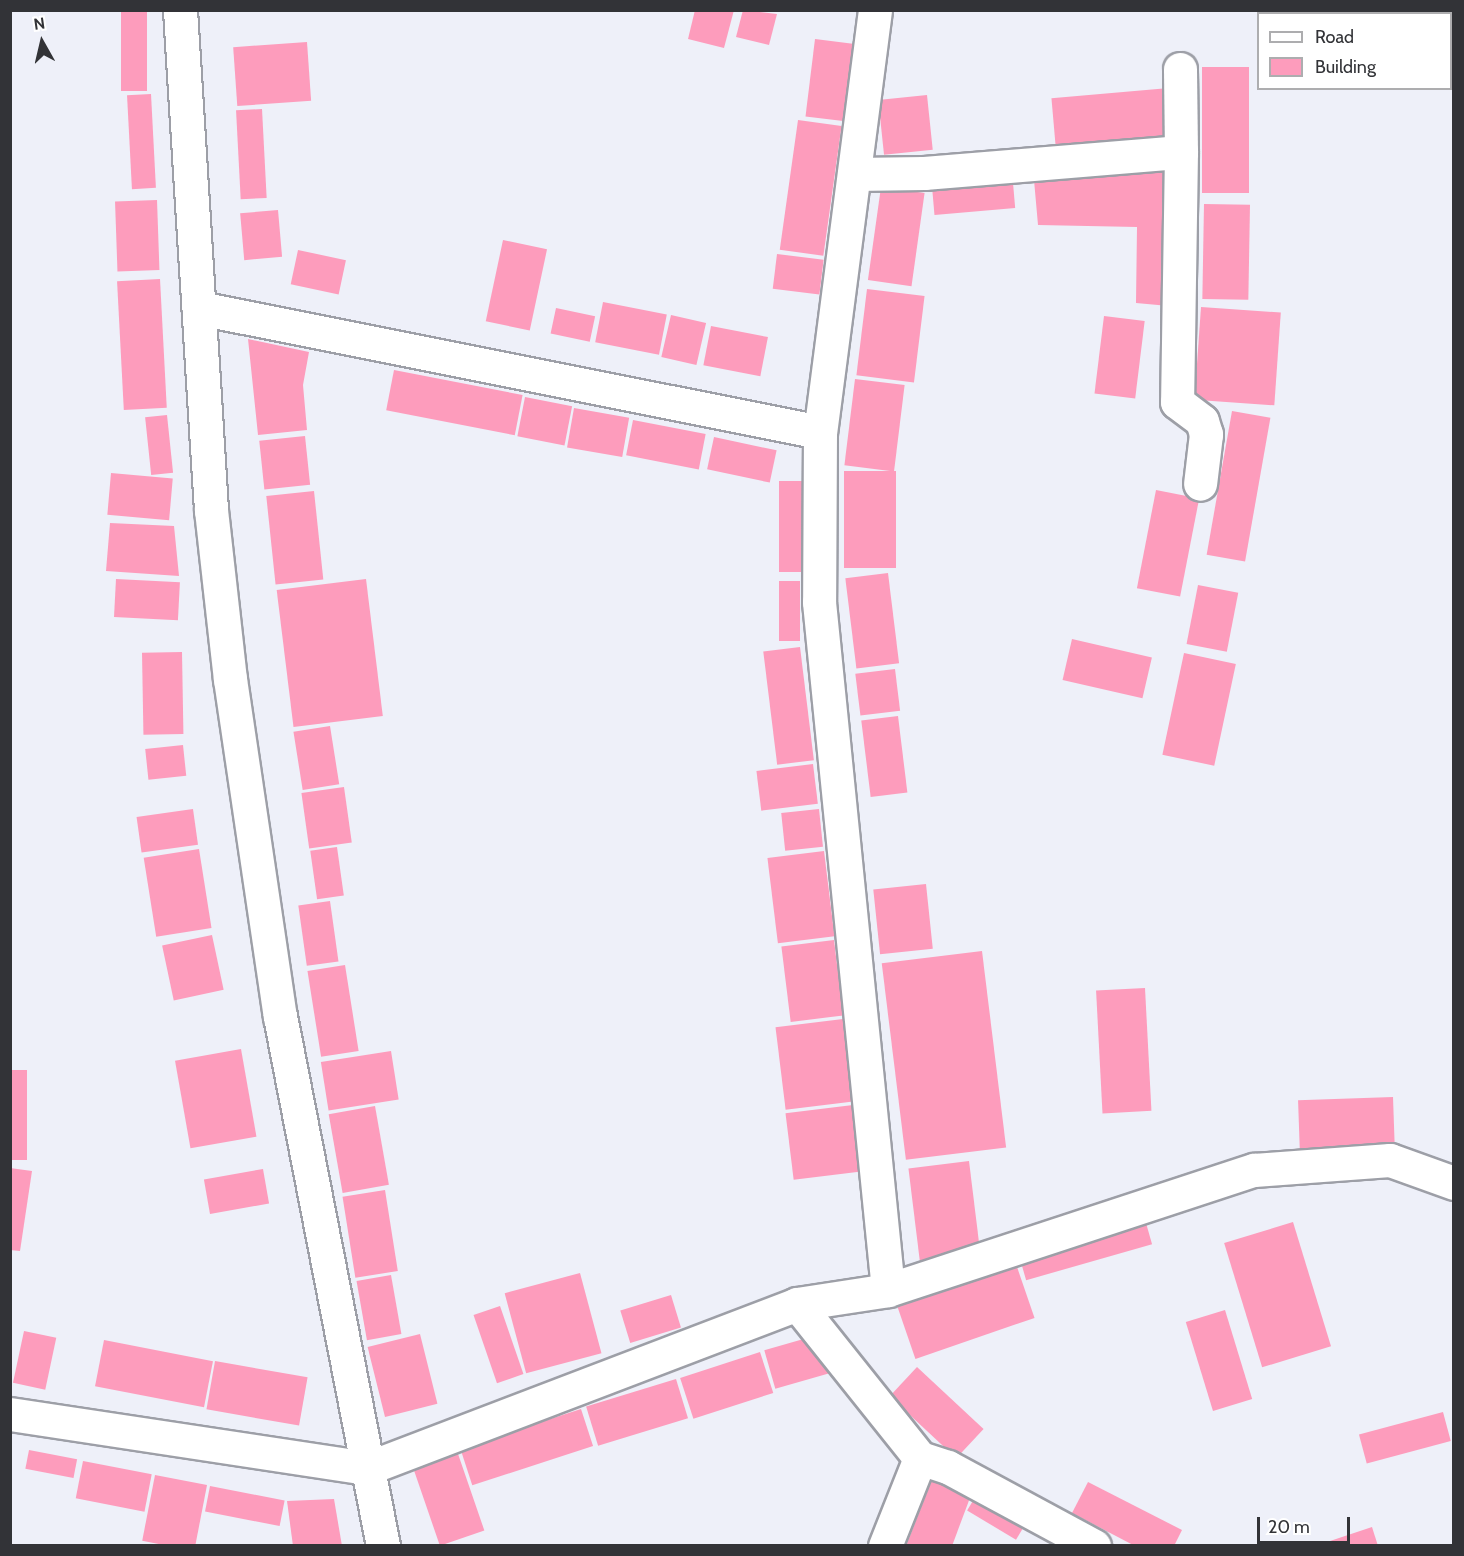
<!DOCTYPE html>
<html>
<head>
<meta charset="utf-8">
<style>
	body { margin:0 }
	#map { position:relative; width:1464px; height:1556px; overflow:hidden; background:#eef0f9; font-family:Cabin,sans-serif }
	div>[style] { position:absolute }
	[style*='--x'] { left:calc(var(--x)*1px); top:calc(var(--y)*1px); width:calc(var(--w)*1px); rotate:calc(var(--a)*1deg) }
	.building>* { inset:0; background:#fd9cbc; transform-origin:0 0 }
	.roads { filter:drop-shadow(2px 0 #9d9fa7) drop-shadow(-2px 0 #9d9fa7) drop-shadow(0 2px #9d9fa7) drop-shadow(0 -2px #9d9fa7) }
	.minor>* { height:33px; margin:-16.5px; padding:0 16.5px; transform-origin:16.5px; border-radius:16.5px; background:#fff }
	span { translate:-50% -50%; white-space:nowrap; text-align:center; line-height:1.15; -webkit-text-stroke:6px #fff; paint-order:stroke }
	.frame { position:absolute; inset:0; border:12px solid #323337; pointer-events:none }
	.legend { position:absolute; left:1257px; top:12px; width:195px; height:78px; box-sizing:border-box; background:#fff; border:2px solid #adadaf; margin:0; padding:8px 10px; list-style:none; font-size:18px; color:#323337 }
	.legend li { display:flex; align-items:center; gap:12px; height:30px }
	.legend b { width:30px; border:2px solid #adadaf }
	.north { position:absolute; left:12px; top:12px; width:60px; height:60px; -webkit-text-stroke:4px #fff; paint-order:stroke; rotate:352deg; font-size:16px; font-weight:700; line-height:24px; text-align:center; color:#323337 }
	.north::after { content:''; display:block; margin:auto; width:21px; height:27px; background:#323337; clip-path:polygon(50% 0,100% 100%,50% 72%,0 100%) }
	.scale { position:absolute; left:1257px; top:1517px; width:93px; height:27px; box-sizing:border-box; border:3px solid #323337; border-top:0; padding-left:8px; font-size:18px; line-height:21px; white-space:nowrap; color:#323337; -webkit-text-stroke:4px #fff; paint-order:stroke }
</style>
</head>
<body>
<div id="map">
	<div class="building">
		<div style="left:121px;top:10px;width:26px;height:81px"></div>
		<div style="clip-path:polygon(695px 10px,734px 10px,724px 48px,688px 39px)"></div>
		<div style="clip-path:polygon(743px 10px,777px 14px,769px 45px,736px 37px)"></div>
		<div style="left:815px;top:39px;width:38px;height:78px;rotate:7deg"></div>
		<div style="left:307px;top:42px;width:59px;height:74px;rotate:86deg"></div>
		<div style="left:1249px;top:67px;width:126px;height:47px;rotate:90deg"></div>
		<div style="left:1169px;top:88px;width:48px;height:118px;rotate:85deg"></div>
		<div style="left:151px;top:94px;width:94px;height:24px;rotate:87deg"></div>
		<div style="left:927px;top:95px;width:55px;height:49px;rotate:84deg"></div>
		<div style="left:262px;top:109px;width:89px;height:26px;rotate:87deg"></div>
		<div style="left:798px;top:120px;width:44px;height:131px;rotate:8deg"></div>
		<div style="clip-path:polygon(1174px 166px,1169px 306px,1136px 303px,1137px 227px,1038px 225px,1034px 180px)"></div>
		<div style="left:1013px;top:183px;width:25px;height:81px;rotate:85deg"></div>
		<div style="left:881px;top:187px;width:44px;height:94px;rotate:8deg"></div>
		<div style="left:157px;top:200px;width:70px;height:42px;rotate:88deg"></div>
		<div style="left:1204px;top:204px;width:46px;height:95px;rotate:1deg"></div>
		<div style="left:278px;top:210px;width:47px;height:38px;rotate:85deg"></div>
		<div style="left:503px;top:240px;width:45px;height:83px;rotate:12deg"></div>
		<div style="left:298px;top:250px;width:49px;height:35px;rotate:12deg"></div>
		<div style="left:777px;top:254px;width:47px;height:35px;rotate:7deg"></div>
		<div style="left:160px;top:279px;width:129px;height:43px;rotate:87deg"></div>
		<div style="left:867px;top:289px;width:58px;height:87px;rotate:7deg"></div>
		<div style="left:603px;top:302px;width:65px;height:41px;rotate:11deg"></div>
		<div style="left:1201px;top:307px;width:80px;height:93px;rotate:4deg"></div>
		<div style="left:556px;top:308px;width:40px;height:26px;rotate:12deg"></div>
		<div style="left:671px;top:315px;width:36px;height:43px;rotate:13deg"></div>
		<div style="left:1104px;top:316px;width:41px;height:78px;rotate:7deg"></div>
		<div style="left:711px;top:326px;width:58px;height:40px;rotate:11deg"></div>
		<div style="clip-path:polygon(248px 339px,309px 352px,303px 385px,307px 430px,258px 435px)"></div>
		<div style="left:394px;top:370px;width:131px;height:41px;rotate:11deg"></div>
		<div style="left:855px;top:379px;width:50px;height:87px;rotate:7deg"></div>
		<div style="left:525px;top:397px;width:48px;height:40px;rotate:11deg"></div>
		<div style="left:574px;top:408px;width:56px;height:40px;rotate:10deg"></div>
		<div style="left:1232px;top:411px;width:39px;height:146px;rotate:10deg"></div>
		<div style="left:167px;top:415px;width:58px;height:22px;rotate:84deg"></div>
		<div style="left:633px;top:420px;width:74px;height:36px;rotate:11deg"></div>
		<div style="left:305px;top:436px;width:49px;height:46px;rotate:84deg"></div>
		<div style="left:714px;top:437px;width:64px;height:33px;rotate:12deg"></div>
		<div style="left:844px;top:471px;width:52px;height:97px"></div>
		<div style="left:111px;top:473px;width:62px;height:42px;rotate:5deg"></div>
		<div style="left:779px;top:481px;width:23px;height:91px"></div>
		<div style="left:1156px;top:490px;width:44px;height:100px;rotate:11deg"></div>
		<div style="left:314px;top:491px;width:89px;height:48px;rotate:84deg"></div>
		<div style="clip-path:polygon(110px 523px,174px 526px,179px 576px,106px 571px)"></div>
		<div style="left:888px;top:573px;width:91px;height:43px;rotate:83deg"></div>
		<div style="left:116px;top:579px;width:64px;height:38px;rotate:3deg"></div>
		<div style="left:366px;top:579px;width:138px;height:90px;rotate:83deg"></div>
		<div style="left:779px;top:581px;width:21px;height:60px"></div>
		<div style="left:1198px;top:585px;width:41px;height:60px;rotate:11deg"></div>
		<div style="left:1072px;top:639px;width:82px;height:42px;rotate:13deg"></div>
		<div style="left:800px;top:647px;width:114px;height:37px;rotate:83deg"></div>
		<div style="left:182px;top:652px;width:82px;height:40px;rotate:89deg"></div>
		<div style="left:1184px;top:653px;width:53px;height:104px;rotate:12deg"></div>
		<div style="left:895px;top:669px;width:42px;height:40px;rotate:83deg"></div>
		<div style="left:898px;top:716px;width:77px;height:37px;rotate:83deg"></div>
		<div style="left:330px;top:726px;width:59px;height:37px;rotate:81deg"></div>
		<div style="left:183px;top:745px;width:31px;height:38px;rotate:84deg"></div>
		<div style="left:813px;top:764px;width:40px;height:57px;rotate:83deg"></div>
		<div style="left:344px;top:787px;width:56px;height:43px;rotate:82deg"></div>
		<div style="left:193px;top:809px;width:36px;height:57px;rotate:82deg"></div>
		<div style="left:819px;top:809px;width:38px;height:38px;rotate:84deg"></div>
		<div style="left:337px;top:847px;width:49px;height:27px;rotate:82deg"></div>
		<div style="left:199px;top:849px;width:80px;height:56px;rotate:81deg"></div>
		<div style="left:824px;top:851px;width:86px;height:57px;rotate:83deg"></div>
		<div style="left:926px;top:884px;width:65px;height:53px;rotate:84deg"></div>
		<div style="left:330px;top:901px;width:61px;height:32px;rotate:82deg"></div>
		<div style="left:212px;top:935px;width:56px;height:51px;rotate:78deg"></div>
		<div style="left:834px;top:940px;width:76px;height:53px;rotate:83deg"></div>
		<div style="left:982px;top:951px;width:198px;height:101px;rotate:83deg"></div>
		<div style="left:345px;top:965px;width:87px;height:38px;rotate:81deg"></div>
		<div style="left:1145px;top:988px;width:123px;height:49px;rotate:87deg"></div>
		<div style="left:843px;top:1019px;width:83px;height:68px;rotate:83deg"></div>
		<div style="left:241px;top:1049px;width:89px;height:67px;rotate:80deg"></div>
		<div style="left:391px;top:1051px;width:49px;height:71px;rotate:81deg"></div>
		<div style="left:10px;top:1070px;width:17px;height:90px"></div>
		<div style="left:1393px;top:1097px;width:57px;height:95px;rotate:88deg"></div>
		<div style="left:853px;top:1105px;width:67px;height:68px;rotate:83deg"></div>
		<div style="left:375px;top:1106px;width:80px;height:47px;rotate:80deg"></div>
		<div style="left:969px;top:1161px;width:94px;height:61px;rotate:83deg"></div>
		<div style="clip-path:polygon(10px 1168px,32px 1171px,20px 1251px,10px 1250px)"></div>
		<div style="left:263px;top:1169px;width:35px;height:60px;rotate:80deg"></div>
		<div style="left:385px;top:1190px;width:82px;height:43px;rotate:81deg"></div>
		<div style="left:1293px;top:1222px;width:130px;height:72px;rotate:73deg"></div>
		<div style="left:1146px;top:1223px;width:22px;height:131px;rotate:74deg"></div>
		<div style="left:1016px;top:1264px;width:57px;height:126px;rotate:71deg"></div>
		<div style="left:580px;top:1273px;width:83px;height:78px;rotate:75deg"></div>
		<div style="left:391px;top:1275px;width:60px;height:35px;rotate:80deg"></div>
		<div style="left:671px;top:1295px;width:34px;height:53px;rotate:73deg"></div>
		<div style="left:500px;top:1306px;width:72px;height:28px;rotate:71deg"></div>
		<div style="left:1225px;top:1310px;width:93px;height:41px;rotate:73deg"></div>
		<div style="left:24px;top:1331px;width:33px;height:53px;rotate:12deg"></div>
		<div style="left:420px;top:1334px;width:72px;height:54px;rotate:76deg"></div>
		<div style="left:821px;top:1334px;width:40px;height:59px;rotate:74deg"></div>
		<div style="left:104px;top:1340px;width:111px;height:47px;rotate:11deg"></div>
		<div style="left:760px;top:1352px;width:43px;height:84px;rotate:72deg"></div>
		<div style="left:215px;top:1361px;width:94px;height:49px;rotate:10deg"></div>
		<div style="left:917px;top:1367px;width:91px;height:40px;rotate:43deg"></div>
		<div style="left:676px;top:1379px;width:41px;height:94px;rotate:73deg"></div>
		<div style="left:581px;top:1409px;width:39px;height:127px;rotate:72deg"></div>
		<div style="left:1443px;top:1412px;width:30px;height:87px;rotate:75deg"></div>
		<div style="left:29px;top:1450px;width:49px;height:19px;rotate:11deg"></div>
		<div style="left:457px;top:1451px;width:84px;height:47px;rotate:71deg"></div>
		<div style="left:83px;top:1461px;width:70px;height:38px;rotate:11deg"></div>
		<div style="clip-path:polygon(935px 1472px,974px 1487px,952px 1546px,906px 1546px)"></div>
		<div style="left:155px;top:1475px;width:53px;height:67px;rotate:11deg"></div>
		<div style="clip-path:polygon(1088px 1482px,1182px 1530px,1174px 1546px,1135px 1546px,1072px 1513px)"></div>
		<div style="left:210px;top:1486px;width:76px;height:26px;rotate:11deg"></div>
		<div style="left:980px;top:1489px;width:57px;height:25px;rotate:31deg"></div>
		<div style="clip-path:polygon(334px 1499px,342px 1546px,293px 1546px,287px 1501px)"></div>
		<div style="clip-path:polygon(1372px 1527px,1378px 1546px,1318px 1546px,1318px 1545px)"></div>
	</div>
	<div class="roads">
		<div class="minor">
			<div style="--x:180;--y:10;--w:501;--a:86.45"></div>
			<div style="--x:211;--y:510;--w:170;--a:83.6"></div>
			<div style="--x:230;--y:679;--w:341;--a:81.6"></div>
			<div style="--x:280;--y:1016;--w:540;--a:79"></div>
			<div style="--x:875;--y:10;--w:426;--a:97.4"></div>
			<div style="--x:820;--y:432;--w:170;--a:90.3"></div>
			<div style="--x:819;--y:602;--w:691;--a:84.27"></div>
			<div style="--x:1181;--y:152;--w:250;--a:90.9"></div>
			<div style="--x:1177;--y:402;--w:31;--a:37"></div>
			<div style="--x:1202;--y:421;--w:14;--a:73"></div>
			<div style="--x:1206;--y:434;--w:50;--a:96.8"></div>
			<div style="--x:854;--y:174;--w:70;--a:-0.8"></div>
			<div style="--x:924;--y:173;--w:258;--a:-4.7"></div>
			<div style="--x:1181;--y:152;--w:83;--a:-90.7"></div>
			<div style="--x:199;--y:308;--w:633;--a:11.29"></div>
			<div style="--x:797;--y:1304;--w:197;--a:51.4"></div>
			<div style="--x:920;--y:1458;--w:95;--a:111.7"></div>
			<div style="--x:10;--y:1414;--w:362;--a:8.6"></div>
			<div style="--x:368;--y:1468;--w:459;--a:-20.9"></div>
			<div style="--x:797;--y:1304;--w:92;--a:-8.7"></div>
			<div style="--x:888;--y:1290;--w:385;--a:-18.2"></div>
			<div style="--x:1254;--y:1170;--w:136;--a:-4.2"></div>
			<div style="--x:1390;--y:1160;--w:68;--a:19.8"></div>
			<div style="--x:920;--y:1458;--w:29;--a:18"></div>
			<div style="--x:948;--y:1467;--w:166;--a:28.4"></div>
		</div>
	</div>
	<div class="frame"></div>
	<ul class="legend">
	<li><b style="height:8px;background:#fff"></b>Road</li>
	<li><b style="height:16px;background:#fd9cbc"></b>Building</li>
	</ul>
	<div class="north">N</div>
	<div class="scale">20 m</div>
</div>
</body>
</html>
